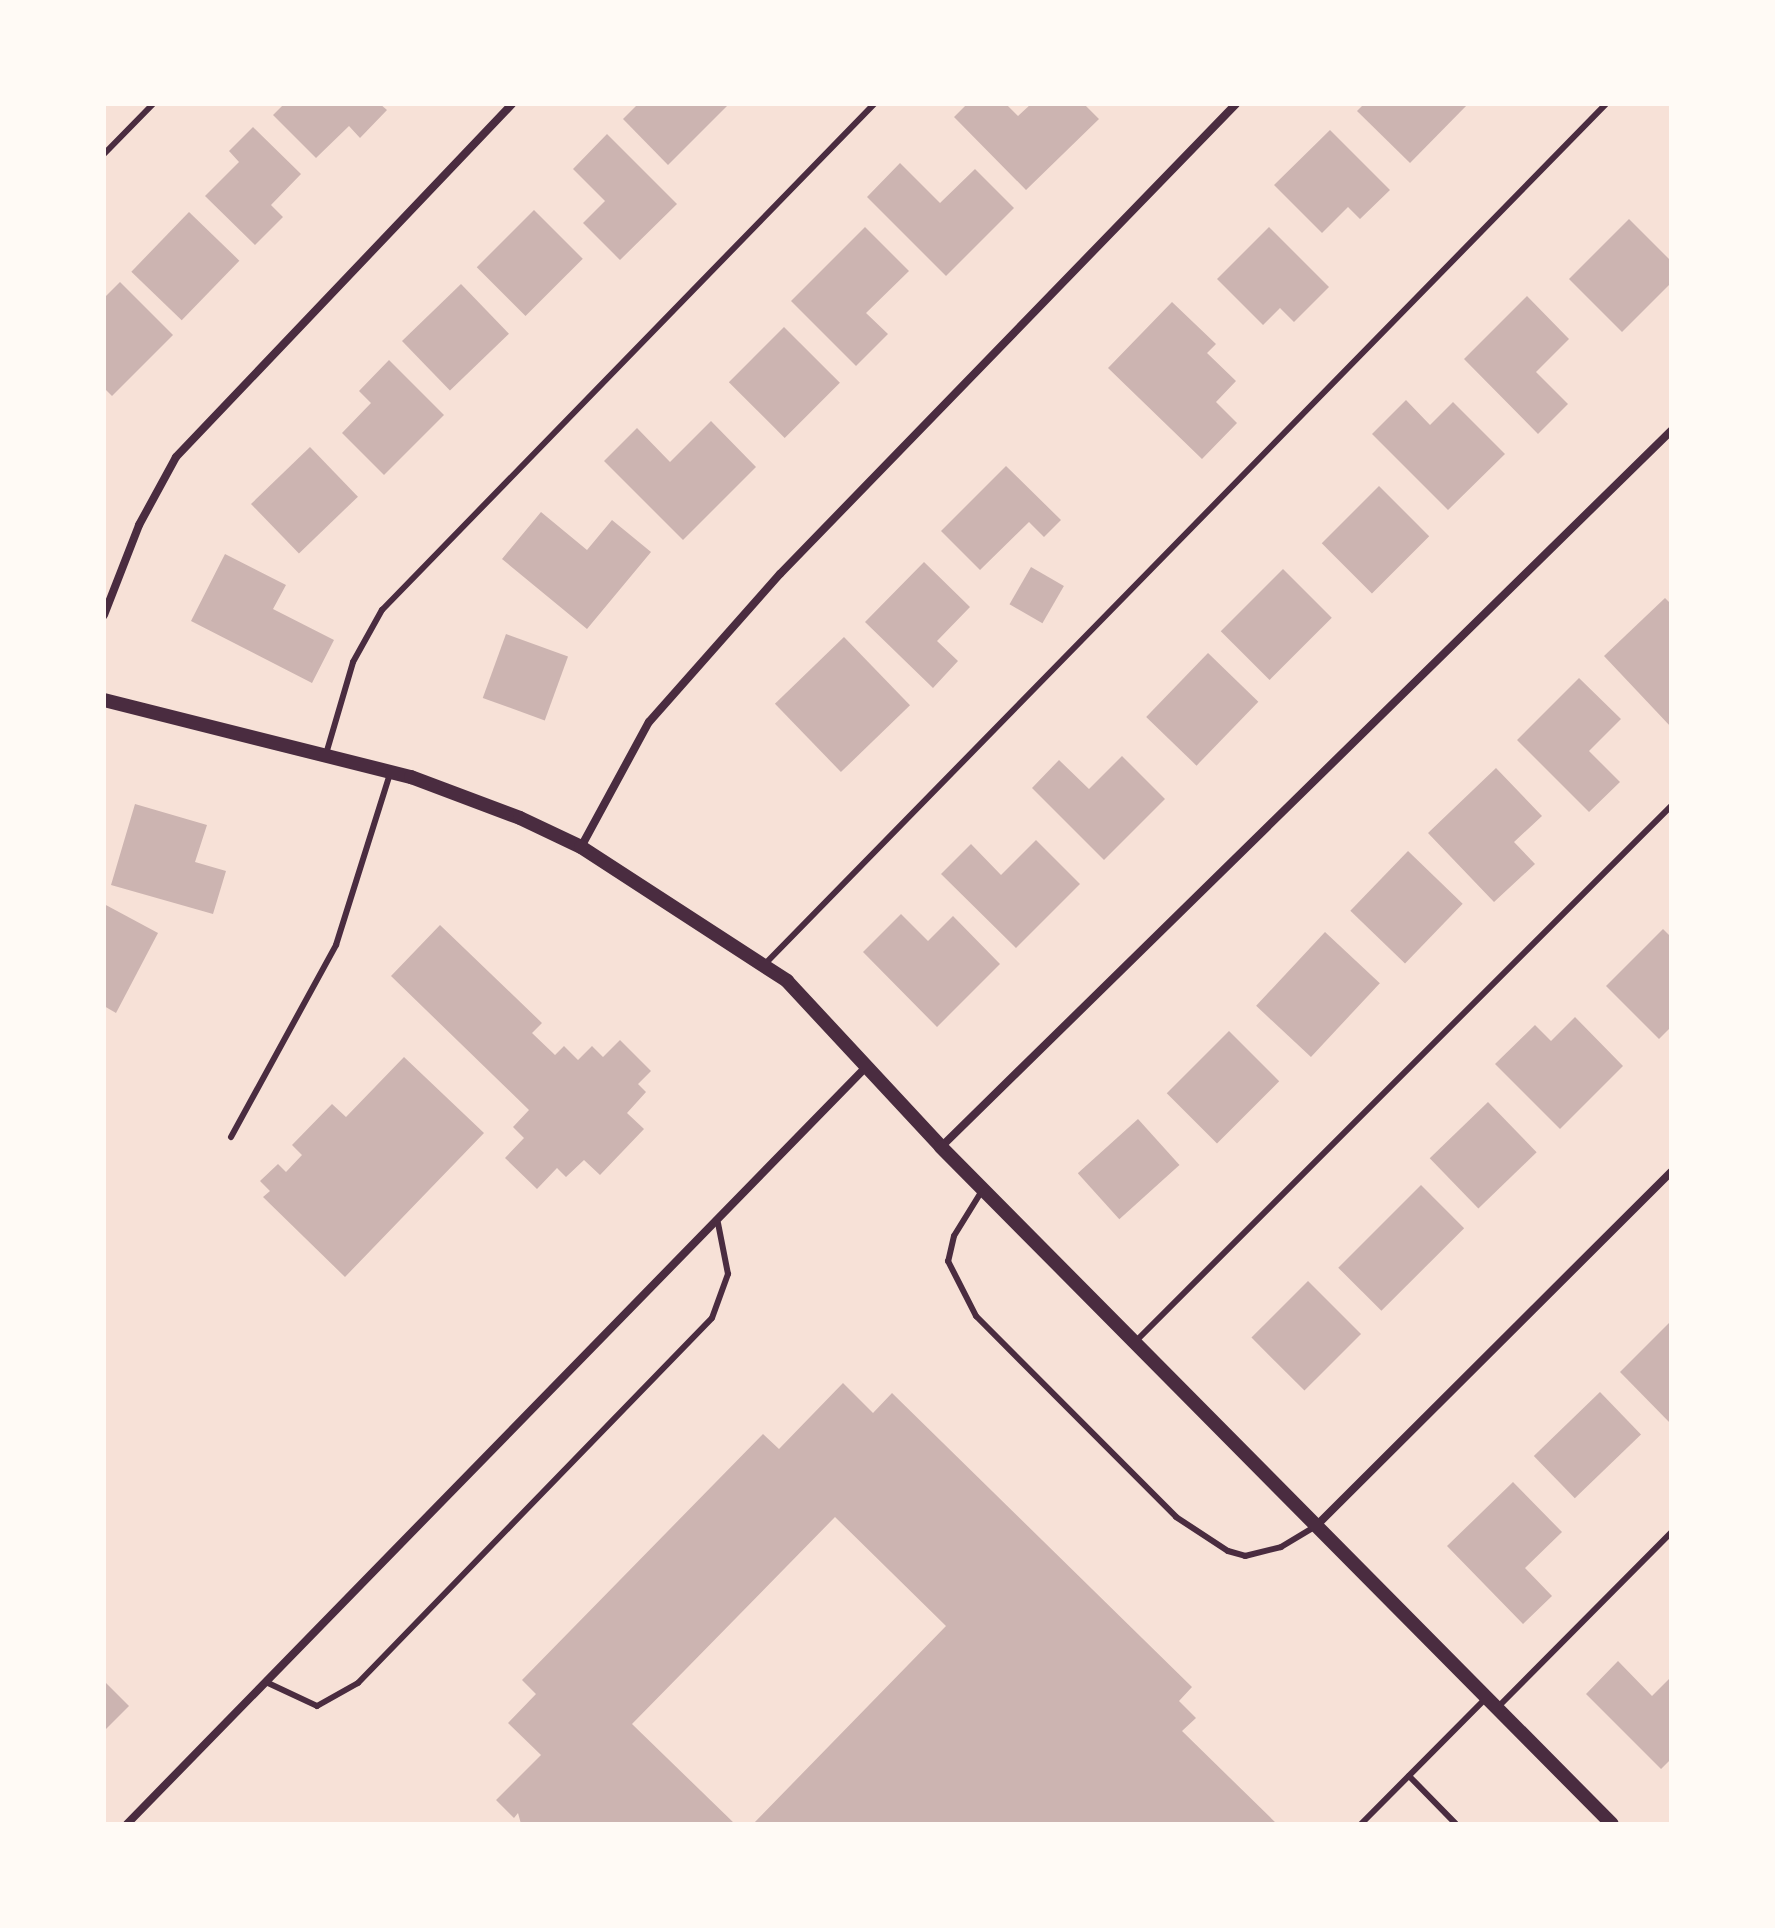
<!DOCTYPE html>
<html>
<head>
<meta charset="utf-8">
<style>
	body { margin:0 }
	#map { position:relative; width:1775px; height:1928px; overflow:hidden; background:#f7e1d7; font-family:"Asap Condensed",sans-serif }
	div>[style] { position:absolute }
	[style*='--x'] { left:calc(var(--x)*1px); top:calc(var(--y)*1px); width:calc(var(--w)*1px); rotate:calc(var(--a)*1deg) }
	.building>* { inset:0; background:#ccb4b1; transform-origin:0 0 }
	.service>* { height:6px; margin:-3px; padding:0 3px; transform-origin:3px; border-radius:3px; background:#4a2c40 }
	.minor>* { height:8px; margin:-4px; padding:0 4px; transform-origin:4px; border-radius:4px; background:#4a2c40 }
	.tertiary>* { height:14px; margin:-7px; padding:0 7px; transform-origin:7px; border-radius:7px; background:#4a2c40 }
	span { translate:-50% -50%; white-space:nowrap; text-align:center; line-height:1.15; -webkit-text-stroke:8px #fffaf5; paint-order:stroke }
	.frame { position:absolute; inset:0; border:106px solid #fffaf5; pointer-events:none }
</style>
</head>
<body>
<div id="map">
	<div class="building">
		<div style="clip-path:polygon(284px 104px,380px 104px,387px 110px,360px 138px,349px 126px,316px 158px,273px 115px)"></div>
		<div style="clip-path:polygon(638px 104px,729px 104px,668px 165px,623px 119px)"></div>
		<div style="clip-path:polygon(967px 104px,1006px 104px,1018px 116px,1031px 104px,1084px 104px,1099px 119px,1026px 190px,954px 117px)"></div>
		<div style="clip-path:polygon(1364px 104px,1468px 104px,1410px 163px,1357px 111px)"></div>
		<div style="clip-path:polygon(253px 127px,301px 174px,271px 205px,283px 217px,255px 245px,205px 196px,239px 162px,229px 151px)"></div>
		<div style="clip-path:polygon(1330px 130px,1390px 190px,1360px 219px,1348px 207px,1322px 233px,1274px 185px)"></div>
		<div style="clip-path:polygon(607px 134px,677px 204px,620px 260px,583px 223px,605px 201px,573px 169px)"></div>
		<div style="clip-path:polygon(900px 163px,940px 203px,975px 169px,1014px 208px,946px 276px,867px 197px)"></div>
		<div style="left:534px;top:210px;width:69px;height:81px;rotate:45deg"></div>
		<div style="left:189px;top:212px;width:70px;height:83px;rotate:44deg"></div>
		<div style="clip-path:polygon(1629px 219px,1671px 261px,1671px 283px,1622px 332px,1569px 279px)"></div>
		<div style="clip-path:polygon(865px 227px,909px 271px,866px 313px,888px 334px,856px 366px,791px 301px)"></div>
		<div style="clip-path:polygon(1269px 227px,1329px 287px,1294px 322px,1280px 308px,1263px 325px,1217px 279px)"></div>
		<div style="clip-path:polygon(120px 282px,173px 335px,112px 396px,104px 388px,104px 298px)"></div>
		<div style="left:461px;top:284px;width:69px;height:82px;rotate:46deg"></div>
		<div style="clip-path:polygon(1527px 296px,1569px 339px,1536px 372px,1568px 404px,1538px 434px,1464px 359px)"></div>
		<div style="clip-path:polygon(1172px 302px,1216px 344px,1207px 353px,1236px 381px,1216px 402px,1237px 423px,1202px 459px,1108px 368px)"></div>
		<div style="left:784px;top:327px;width:79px;height:78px;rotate:45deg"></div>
		<div style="clip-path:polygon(389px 360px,444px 415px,384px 475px,342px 433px,371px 403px,359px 391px)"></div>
		<div style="clip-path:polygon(1406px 400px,1430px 425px,1453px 402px,1505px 454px,1448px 510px,1372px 434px)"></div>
		<div style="clip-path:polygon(711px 421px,756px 467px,683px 540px,604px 461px,637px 428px,670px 462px)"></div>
		<div style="left:310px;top:447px;width:69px;height:82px;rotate:46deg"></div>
		<div style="clip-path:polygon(1006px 466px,1061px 520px,1044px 537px,1029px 522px,980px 570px,941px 531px)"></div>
		<div style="left:1379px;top:486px;width:71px;height:81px;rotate:45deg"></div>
		<div style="clip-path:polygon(541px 512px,587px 550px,612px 520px,651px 552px,587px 629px,502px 559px)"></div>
		<div style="clip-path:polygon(225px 554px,286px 585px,273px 609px,334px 640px,312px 683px,191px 621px)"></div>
		<div style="clip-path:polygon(924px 562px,970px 607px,937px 641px,958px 661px,933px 688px,865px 622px)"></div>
		<div style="left:1031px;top:567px;width:38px;height:43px;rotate:30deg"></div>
		<div style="left:1283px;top:569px;width:69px;height:88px;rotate:45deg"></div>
		<div style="clip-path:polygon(1665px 598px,1671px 604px,1671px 727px,1604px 656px)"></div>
		<div style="left:506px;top:634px;width:66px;height:68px;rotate:20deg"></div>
		<div style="left:844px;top:637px;width:95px;height:96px;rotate:46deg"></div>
		<div style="left:1208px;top:653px;width:70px;height:89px;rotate:44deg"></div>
		<div style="clip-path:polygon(1579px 678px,1621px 719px,1589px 751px,1620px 782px,1589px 812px,1517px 740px)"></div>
		<div style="clip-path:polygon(1122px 756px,1165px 799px,1104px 860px,1032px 788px,1059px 760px,1089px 789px)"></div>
		<div style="clip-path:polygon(1496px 768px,1542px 816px,1514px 842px,1535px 864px,1494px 902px,1428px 833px)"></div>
		<div style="clip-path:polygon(135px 804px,207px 825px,195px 862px,226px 871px,213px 914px,111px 885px)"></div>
		<div style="clip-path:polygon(1036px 840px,1080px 884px,1016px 948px,941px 874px,971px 844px,1001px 875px)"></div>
		<div style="left:1408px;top:851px;width:76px;height:83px;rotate:44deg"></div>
		<div style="clip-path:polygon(104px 904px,158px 933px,116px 1013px,104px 1006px)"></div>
		<div style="clip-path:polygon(901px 914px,928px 941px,953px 916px,1000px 964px,937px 1027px,863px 952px)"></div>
		<div style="clip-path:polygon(440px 925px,542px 1023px,532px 1033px,555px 1055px,564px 1046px,578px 1060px,592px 1046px,603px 1057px,620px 1040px,651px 1071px,638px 1084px,646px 1092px,627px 1113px,644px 1129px,600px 1175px,584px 1160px,566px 1177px,557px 1168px,537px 1189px,505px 1158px,524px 1138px,513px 1127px,529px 1110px,391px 976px)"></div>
		<div style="clip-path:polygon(1663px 929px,1671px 937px,1671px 1027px,1659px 1039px,1606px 986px)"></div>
		<div style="left:1325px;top:932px;width:75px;height:101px;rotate:43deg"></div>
		<div style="clip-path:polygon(1575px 1017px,1623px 1066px,1560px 1129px,1495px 1064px,1535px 1025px,1551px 1041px)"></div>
		<div style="left:1229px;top:1031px;width:71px;height:88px;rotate:45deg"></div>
		<div style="clip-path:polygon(404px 1057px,484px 1133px,345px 1277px,263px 1197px,270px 1191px,260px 1181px,278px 1164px,286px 1172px,302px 1155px,292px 1145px,332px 1104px,346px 1117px)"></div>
		<div style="left:1488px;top:1102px;width:70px;height:81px;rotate:46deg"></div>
		<div style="left:1138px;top:1119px;width:62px;height:81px;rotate:48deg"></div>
		<div style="left:1421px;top:1185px;width:61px;height:117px;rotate:45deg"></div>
		<div style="left:1308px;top:1281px;width:75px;height:80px;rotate:45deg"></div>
		<div style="clip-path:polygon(1671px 1321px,1671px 1424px,1620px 1372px)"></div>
		<div style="clip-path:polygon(843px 1383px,873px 1413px,892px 1393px,1192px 1687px,1179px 1701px,1196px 1718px,1182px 1731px,1277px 1824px,753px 1824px,946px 1626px,835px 1517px,632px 1724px,735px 1824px,521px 1824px,518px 1813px,514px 1818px,496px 1800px,541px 1755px,508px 1723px,536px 1694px,522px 1680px,763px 1434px,779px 1449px)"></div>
		<div style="left:1600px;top:1392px;width:59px;height:92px;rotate:46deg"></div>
		<div style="clip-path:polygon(1513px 1482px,1562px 1532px,1525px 1568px,1552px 1596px,1523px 1624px,1447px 1546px)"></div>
		<div style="clip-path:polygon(1618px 1661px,1652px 1696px,1671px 1677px,1671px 1759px,1661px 1769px,1586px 1694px)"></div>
		<div style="clip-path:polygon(104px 1681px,129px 1706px,104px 1731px)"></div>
	</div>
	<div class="service">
		<div style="--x:104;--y:154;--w:70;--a:-45.6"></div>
		<div style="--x:326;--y:754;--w:96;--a:-73.6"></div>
		<div style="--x:353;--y:662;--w:60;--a:-60.9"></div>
		<div style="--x:382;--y:610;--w:706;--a:-45.8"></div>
		<div style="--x:764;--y:965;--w:1204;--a:-45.64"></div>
		<div style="--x:231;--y:1137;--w:219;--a:-61.3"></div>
		<div style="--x:336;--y:945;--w:182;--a:-72.5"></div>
		<div style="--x:983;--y:1189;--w:55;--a:121.7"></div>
		<div style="--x:954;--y:1236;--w:26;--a:103"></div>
		<div style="--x:948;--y:1261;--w:62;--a:63"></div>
		<div style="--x:976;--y:1316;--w:284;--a:45.1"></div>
		<div style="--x:1176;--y:1517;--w:62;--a:33.2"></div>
		<div style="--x:1228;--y:1551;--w:18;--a:16"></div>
		<div style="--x:1245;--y:1556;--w:37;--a:-14"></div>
		<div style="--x:1281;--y:1547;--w:41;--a:-31"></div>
		<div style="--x:1135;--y:1342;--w:758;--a:-45"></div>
		<div style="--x:268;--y:1683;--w:54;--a:25.1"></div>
		<div style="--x:317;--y:1706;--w:47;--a:-29.3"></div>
		<div style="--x:358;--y:1683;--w:508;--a:-45.88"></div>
		<div style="--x:712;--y:1318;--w:47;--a:-70"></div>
		<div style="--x:728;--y:1274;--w:52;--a:-101.1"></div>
		<div style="--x:1497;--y:1708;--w:247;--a:-45.2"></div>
		<div style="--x:1409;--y:1776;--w:67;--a:45.6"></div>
		<div style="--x:1361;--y:1824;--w:177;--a:-45.2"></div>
	</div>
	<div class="minor">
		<div style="--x:104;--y:615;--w:97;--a:-68.7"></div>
		<div style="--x:139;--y:525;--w:77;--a:-61.4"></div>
		<div style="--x:176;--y:457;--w:487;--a:-46.4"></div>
		<div style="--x:581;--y:847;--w:142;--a:-61.5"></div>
		<div style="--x:649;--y:722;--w:198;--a:-48.5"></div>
		<div style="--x:780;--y:574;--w:655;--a:-45.87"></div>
		<div style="--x:941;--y:1147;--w:1023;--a:-44.45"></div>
		<div style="--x:1316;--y:1526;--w:501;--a:-44.92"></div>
		<div style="--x:127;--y:1824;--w:1059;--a:-45.69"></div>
	</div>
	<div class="tertiary">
		<div style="--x:104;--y:700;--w:317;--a:14.1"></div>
		<div style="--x:411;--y:777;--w:116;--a:20.6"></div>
		<div style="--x:520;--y:818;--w:68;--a:25.4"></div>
		<div style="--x:581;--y:847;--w:246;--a:33"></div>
		<div style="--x:787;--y:981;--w:226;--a:47.1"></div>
		<div style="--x:941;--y:1147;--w:953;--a:45.26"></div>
	</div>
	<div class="frame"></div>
</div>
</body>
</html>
